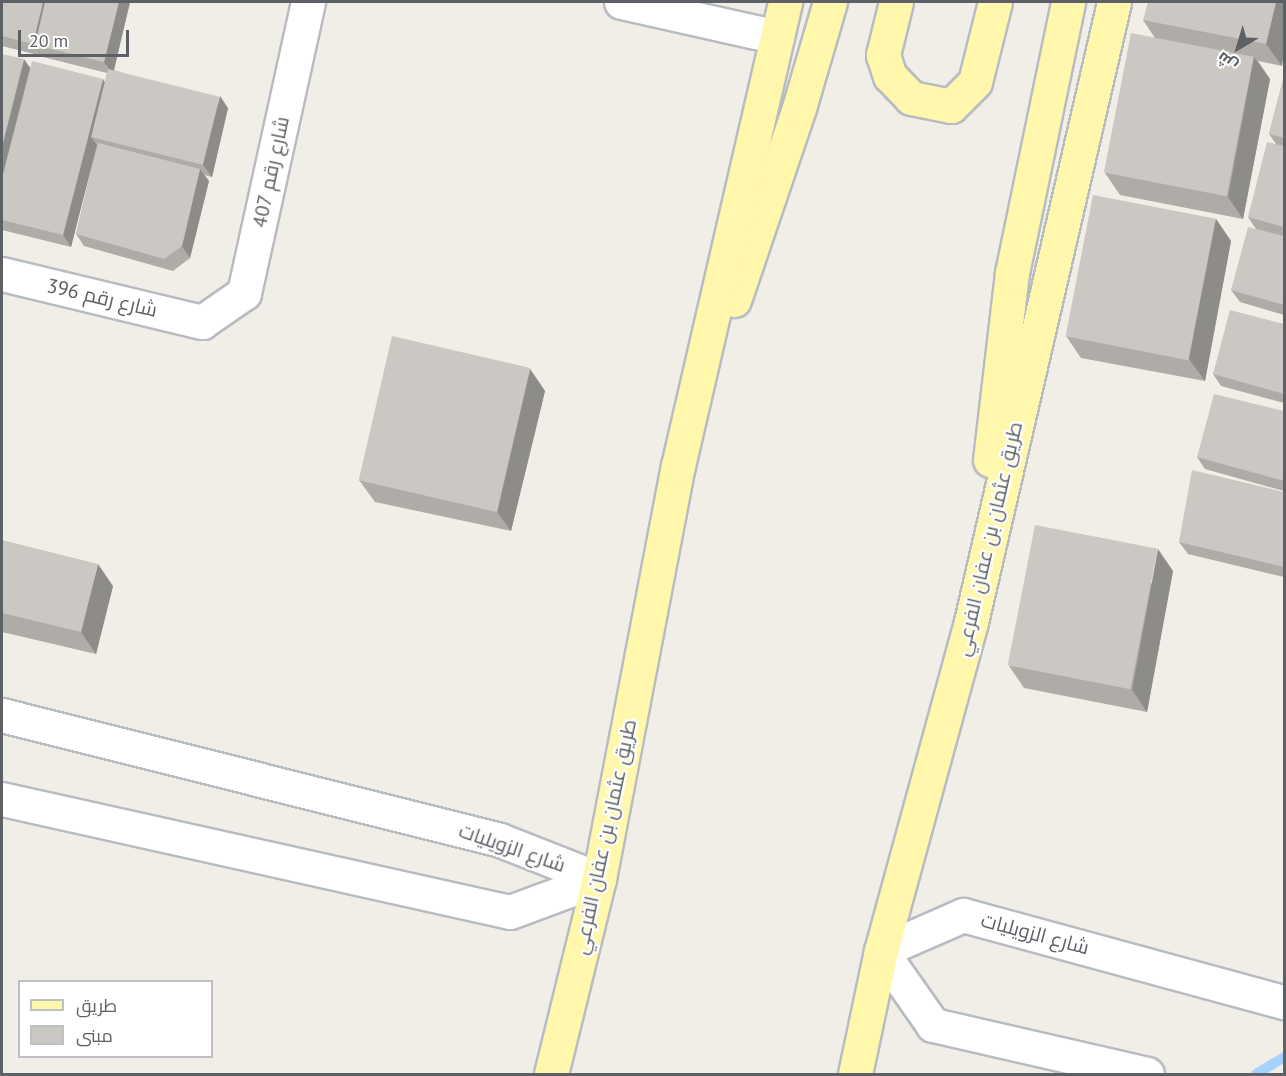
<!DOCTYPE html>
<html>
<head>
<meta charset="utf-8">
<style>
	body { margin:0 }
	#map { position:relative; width:1286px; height:1076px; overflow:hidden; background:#f0eee6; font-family:"PT Sans",Cairo,sans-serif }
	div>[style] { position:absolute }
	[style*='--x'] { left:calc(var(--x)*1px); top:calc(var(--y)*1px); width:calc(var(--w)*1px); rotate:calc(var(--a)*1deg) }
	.stream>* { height:10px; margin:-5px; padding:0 5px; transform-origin:5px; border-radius:5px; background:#a6d2ff }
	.roads { filter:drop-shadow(2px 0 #b8bbc0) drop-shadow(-2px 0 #b8bbc0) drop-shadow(0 2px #b8bbc0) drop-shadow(0 -2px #b8bbc0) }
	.minor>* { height:33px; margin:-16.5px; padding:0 16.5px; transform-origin:16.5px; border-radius:16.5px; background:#fff }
	.major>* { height:33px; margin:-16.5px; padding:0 16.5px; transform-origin:16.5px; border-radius:16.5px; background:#fff7ab }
	.wall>* { inset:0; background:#afaca8 }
	.shaded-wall>* { inset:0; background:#8e8c88 }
	.building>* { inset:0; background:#cbc8c3; transform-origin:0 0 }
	span { translate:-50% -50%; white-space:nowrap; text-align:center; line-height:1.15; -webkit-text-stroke:4.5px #fff; paint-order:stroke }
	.street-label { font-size:20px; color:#5d6166 }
	.frame { position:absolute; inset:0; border:3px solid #5d6166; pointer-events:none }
	.legend { position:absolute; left:18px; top:980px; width:195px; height:78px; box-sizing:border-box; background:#fff; border:2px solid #bec0c2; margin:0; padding:8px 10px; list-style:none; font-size:18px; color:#5d6166 }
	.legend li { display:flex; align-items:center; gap:12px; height:30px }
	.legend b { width:30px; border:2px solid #bec0c2 }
	.north { position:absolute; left:1208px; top:18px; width:60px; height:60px; -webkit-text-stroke:4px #fff; paint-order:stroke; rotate:218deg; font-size:16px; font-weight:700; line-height:24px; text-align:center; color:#5d6166 }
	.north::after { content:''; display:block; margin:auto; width:21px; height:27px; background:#5d6166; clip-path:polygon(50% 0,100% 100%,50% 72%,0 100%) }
	.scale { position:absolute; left:18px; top:30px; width:111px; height:27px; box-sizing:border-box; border:3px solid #5d6166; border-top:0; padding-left:8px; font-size:18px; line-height:21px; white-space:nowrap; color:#5d6166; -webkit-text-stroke:4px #fff; paint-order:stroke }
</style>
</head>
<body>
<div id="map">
	<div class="stream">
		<div style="--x:1256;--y:1074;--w:33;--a:-31"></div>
	</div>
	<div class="roads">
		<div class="minor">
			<div style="--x:621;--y:2;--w:160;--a:12.6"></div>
			<div style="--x:2;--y:274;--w:206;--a:13.5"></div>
			<div style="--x:202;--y:322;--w:51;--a:-34.6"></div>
			<div style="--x:244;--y:293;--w:298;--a:-77.6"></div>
			<div style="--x:2;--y:715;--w:513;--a:14.09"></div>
			<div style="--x:500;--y:840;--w:106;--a:21.5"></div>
			<div style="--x:2;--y:799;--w:520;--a:12.54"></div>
			<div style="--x:510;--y:912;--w:95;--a:-20.3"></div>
			<div style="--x:1147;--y:1074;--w:220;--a:-167.1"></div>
			<div style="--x:933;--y:1025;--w:90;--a:-125.1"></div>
			<div style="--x:881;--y:951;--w:90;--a:-23.7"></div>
			<div style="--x:963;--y:915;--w:333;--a:15.2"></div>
		</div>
		<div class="major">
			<div style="--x:896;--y:2;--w:55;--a:103.8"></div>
			<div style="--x:883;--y:55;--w:22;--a:72"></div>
			<div style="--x:890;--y:76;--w:30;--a:46"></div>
			<div style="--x:911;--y:98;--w:41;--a:11.3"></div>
			<div style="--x:951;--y:106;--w:34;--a:-45"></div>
			<div style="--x:975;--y:82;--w:82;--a:-76"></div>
			<div style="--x:734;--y:300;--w:203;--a:-71.3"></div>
			<div style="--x:799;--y:108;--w:110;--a:-73.7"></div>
			<div style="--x:990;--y:460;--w:188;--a:-83.3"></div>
			<div style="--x:1012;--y:273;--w:277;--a:-78.3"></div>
			<div style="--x:551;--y:1074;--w:201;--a:-76.2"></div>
			<div style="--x:599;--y:879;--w:420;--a:-79.2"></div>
			<div style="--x:678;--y:466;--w:476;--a:-77"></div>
			<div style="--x:855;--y:1074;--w:126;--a:-78.1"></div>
			<div style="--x:881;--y:951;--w:341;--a:-74.7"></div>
			<div style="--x:971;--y:622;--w:636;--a:-77.01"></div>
		</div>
	</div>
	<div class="wall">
		<div style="clip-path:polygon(2px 2px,130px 2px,114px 70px,228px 108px,212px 177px,204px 175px,209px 181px,190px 258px,173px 271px,84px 246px,76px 234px,97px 145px,71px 247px,2px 230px,2px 54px,30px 68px,105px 82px,107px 73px,43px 57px,42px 55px,42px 56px,2px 46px)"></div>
		<div style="clip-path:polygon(1284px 2px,1282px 66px,1258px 61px,1270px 79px,1243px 219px,1120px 195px,1105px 173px,1155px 38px,1143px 20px)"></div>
		<div style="clip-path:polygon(1284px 76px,1284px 315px,1240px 302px,1231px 290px,1256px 229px,1248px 217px,1276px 144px,1269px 134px)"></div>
		<div style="clip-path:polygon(1216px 219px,1231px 241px,1205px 381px,1081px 358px,1066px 336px)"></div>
		<div style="clip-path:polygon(1284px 324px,1284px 403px,1221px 386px,1213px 374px)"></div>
		<div style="clip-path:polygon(530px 369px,545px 391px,511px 531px,375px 502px,359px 480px)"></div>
		<div style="clip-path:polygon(1284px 411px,1284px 491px,1205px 469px,1197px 457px)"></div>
		<div style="clip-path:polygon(1284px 492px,1284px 577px,1188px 554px,1179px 542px)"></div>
		<div style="clip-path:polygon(2px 540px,113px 586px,96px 654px,2px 632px)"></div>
		<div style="clip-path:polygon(1173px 571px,1147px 712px,1024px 688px,1009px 666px)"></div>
	</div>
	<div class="shaded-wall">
		<div style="clip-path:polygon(43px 2px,55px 2px,35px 45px,42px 56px,33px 44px)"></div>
		<div style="clip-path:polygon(119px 2px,130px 2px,113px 74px,104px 62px)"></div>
		<div style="clip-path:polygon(1276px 2px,1284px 2px,1284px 53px,1282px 66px,1266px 44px)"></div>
		<div style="clip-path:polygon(1254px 57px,1270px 79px,1243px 219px,1228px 197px)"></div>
		<div style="clip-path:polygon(24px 59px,33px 72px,2px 192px,2px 147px)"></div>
		<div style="clip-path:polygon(103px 79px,111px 91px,91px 137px,97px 145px,71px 247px,63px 235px)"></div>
		<div style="clip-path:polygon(220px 96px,228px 108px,212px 177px,203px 165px)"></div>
		<div style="clip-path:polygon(200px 169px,209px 181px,190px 258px,182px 246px)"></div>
		<div style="clip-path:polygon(1216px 219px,1231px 241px,1205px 381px,1189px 359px)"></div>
		<div style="clip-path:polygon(530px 369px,545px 391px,511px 531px,495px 509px)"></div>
		<div style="clip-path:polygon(1158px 549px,1173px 571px,1147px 712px,1132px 690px)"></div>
		<div style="clip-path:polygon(98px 564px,113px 586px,96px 654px,81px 632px)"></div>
	</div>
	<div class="building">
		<div style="clip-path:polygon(2px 2px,43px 2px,33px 44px,2px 36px)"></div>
		<div style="clip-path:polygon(45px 2px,119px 2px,104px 62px,35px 45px)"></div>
		<div style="clip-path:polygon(1148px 2px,1276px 2px,1266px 44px,1143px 20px)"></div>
		<div style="left:1131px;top:33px;width:125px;height:142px;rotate:11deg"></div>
		<div style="clip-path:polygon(2px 54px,24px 59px,2px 147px)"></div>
		<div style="clip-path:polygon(32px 61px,103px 79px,63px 235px,2px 220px,2px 178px)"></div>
		<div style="left:108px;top:69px;width:115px;height:70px;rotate:14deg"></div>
		<div style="clip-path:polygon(1284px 76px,1284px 138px,1269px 134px)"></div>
		<div style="clip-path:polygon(1267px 142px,1284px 146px,1284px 227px,1248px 217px)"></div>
		<div style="clip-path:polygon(98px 143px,200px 169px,182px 246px,164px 259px,76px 234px)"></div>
		<div style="left:1093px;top:195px;width:125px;height:144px;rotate:11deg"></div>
		<div style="clip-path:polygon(1248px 227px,1284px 236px,1284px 305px,1231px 290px)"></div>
		<div style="clip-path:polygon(1230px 310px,1284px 324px,1284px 394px,1213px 374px)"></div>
		<div style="left:392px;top:336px;width:142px;height:148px;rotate:13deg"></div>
		<div style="clip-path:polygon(1214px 394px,1284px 411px,1284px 481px,1197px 457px)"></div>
		<div style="clip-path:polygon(1192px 470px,1284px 492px,1284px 567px,1179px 542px)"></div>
		<div style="left:1035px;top:525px;width:125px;height:143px;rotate:11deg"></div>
		<div style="clip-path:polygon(2px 540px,98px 564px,81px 632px,2px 613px)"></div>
	</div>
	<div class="street-label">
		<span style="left:271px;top:172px;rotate:-78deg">شارع رقم 407</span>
		<span style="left:102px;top:298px;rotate:13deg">شارع رقم 396</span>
		<span style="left:989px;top:539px;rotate:-77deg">طريق عثمان بن عفان الفرعي</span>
		<span style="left:605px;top:837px;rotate:-78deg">طريق عثمان بن عفان الفرعي</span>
		<span style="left:512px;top:848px;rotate:19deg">شارع الزويليات</span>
		<span style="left:1035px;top:934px;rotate:15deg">شارع الزويليات</span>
	</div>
	<div class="frame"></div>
	<ul class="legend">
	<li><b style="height:8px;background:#fff7ab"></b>طريق</li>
	<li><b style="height:16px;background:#cbc8c3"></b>مبنى</li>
	</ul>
	<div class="north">ش</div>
	<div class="scale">20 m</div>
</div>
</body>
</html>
